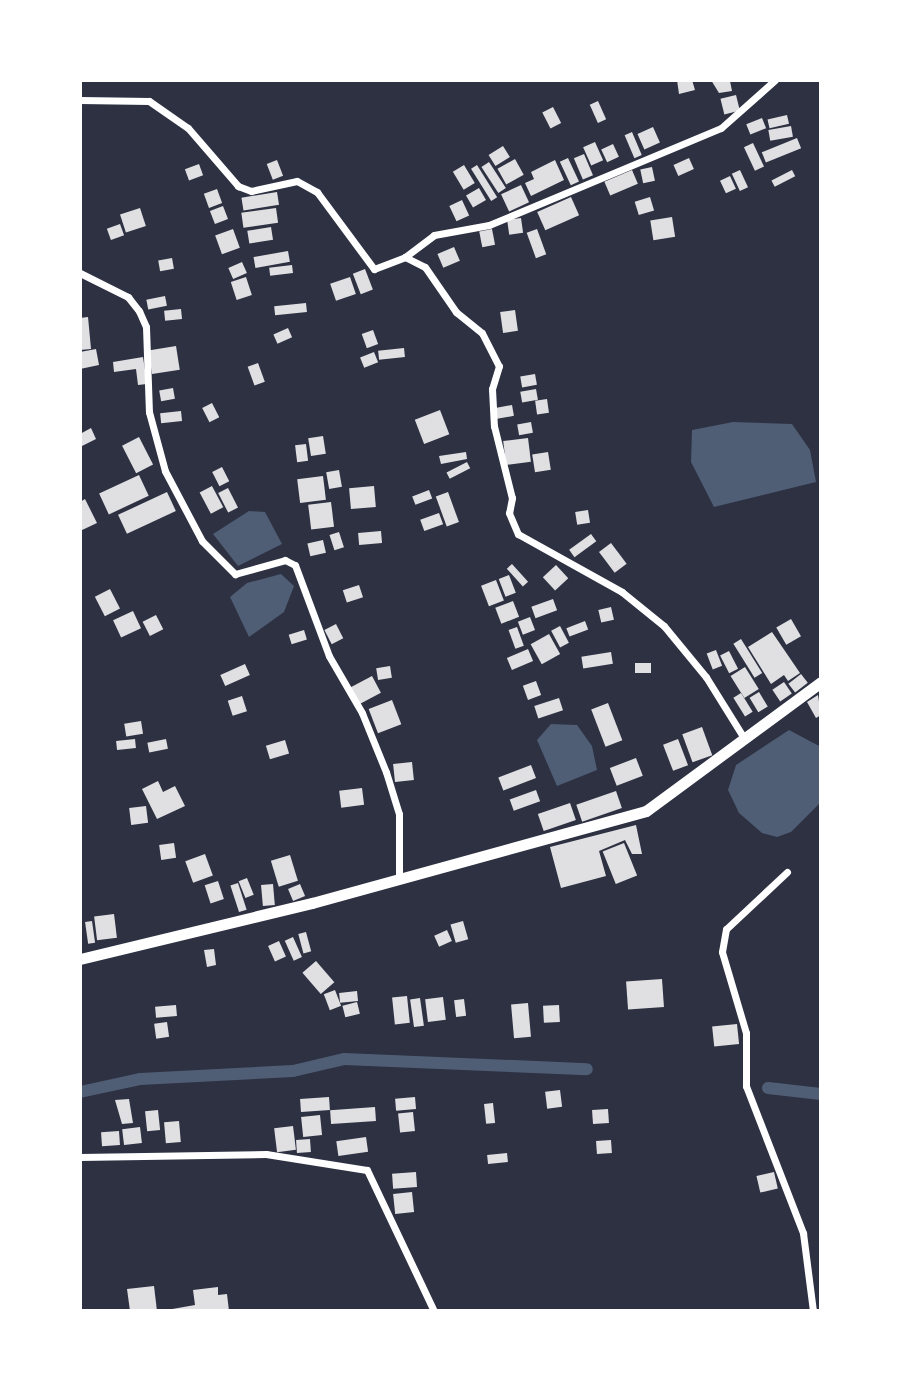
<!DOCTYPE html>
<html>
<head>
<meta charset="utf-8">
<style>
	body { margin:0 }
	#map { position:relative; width:901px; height:1391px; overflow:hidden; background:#2d3142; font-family:"Titillium Web",sans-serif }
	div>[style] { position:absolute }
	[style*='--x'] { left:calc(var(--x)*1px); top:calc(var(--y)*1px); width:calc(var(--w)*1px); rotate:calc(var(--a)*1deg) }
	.water>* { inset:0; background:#4f5d75 }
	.canal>* { height:12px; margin:-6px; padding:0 6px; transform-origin:6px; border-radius:6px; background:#4f5d75 }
	.building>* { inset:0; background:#e0e0e3; transform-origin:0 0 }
	.minor>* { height:7px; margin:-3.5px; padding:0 3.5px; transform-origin:3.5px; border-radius:3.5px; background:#fff }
	.primary>* { height:11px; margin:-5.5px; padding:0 5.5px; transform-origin:5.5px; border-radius:5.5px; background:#fff }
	span { translate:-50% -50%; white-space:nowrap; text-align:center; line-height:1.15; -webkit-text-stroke:6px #fff; paint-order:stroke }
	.frame { position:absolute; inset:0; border:82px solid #fff; pointer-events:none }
</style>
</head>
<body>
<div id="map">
	<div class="water">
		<div style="clip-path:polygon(733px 422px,792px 424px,810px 450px,816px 482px,714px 507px,691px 462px,692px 430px)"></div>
		<div style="clip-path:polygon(249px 511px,265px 512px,282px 544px,238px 566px,213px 534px)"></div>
		<div style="clip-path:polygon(281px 574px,294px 586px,284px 612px,249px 637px,230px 597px,247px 583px)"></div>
		<div style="clip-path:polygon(551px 724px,577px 725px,592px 746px,597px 770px,557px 786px,537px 740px)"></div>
		<div style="clip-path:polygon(789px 730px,821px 747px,821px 802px,791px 832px,777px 837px,762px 833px,739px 813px,728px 790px,736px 765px)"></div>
	</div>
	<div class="canal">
		<div style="--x:768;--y:1088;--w:53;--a:6.5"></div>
		<div style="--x:80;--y:1092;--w:61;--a:-12.2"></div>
		<div style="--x:140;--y:1079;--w:153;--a:-3"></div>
		<div style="--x:293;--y:1071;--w:52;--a:-13.2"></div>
		<div style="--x:344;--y:1059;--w:243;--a:2.4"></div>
	</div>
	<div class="building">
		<div style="clip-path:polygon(677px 80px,692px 80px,695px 90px,679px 94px)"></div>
		<div style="clip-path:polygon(711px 80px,730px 81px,732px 91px,719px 93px)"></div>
		<div style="left:736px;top:95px;width:16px;height:16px;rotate:76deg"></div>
		<div style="left:598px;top:101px;width:20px;height:9px;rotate:66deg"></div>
		<div style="left:553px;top:107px;width:18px;height:12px;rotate:63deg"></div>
		<div style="left:787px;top:115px;width:9px;height:20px;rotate:77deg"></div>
		<div style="left:762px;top:118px;width:11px;height:17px;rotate:68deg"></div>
		<div style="left:791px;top:126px;width:11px;height:23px;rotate:80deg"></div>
		<div style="left:653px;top:127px;width:17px;height:17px;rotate:66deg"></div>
		<div style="left:632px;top:132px;width:25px;height:8px;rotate:67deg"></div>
		<div style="left:797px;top:138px;width:11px;height:38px;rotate:68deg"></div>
		<div style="left:595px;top:142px;width:20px;height:13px;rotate:66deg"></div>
		<div style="left:753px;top:143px;width:26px;height:10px;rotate:65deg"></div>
		<div style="left:613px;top:144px;width:14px;height:13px;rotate:65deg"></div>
		<div style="left:503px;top:146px;width:13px;height:17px;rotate:58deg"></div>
		<div style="left:584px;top:154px;width:23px;height:11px;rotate:67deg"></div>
		<div style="left:568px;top:158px;width:26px;height:9px;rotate:65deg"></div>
		<div style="left:689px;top:158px;width:12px;height:17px;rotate:66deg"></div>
		<div style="left:515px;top:159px;width:18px;height:20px;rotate:61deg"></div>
		<div style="left:277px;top:160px;width:17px;height:11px;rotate:69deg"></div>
		<div style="clip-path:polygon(555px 160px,564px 180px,531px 196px,525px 183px,534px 179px,531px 172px)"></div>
		<div style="left:489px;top:162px;width:31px;height:9px;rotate:57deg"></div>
		<div style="left:199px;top:164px;width:12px;height:15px;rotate:70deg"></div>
		<div style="left:464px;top:165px;width:21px;height:13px;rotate:59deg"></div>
		<div style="left:477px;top:165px;width:38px;height:7px;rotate:58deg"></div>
		<div style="left:652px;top:167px;width:14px;height:12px;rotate:78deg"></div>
		<div style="left:632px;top:170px;width:15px;height:30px;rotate:67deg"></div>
		<div style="left:740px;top:170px;width:19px;height:9px;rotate:65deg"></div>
		<div style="left:792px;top:170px;width:7px;height:23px;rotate:63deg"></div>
		<div style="left:730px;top:176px;width:14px;height:11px;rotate:65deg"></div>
		<div style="left:521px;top:185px;width:19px;height:22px;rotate:65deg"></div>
		<div style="left:479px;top:188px;width:14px;height:15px;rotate:60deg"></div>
		<div style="left:217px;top:189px;width:15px;height:14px;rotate:70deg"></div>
		<div style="left:277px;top:192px;width:13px;height:36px;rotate:81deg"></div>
		<div style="left:571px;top:197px;width:20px;height:37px;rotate:66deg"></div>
		<div style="left:650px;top:197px;width:14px;height:16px;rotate:73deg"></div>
		<div style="left:462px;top:200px;width:17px;height:14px;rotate:65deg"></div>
		<div style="left:223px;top:206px;width:14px;height:14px;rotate:69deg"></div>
		<div style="left:140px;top:208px;width:19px;height:21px;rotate:72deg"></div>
		<div style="left:276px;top:208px;width:15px;height:35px;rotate:82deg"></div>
		<div style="left:672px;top:217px;width:20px;height:22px;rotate:81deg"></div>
		<div style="left:521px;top:218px;width:15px;height:14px;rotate:82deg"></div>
		<div style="left:120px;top:224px;width:12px;height:14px;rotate:70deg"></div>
		<div style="left:271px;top:227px;width:13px;height:24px;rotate:81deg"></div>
		<div style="left:233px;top:229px;width:20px;height:19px;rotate:70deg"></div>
		<div style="left:492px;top:229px;width:16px;height:13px;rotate:79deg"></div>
		<div style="left:537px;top:229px;width:27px;height:11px;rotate:70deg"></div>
		<div style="left:454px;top:247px;width:15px;height:18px;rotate:67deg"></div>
		<div style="left:288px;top:251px;width:11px;height:35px;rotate:80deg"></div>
		<div style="left:172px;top:258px;width:11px;height:14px;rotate:80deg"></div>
		<div style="left:242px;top:262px;width:12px;height:15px;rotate:66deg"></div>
		<div style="left:292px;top:265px;width:8px;height:23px;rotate:83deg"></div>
		<div style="left:365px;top:269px;width:22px;height:13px;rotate:69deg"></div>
		<div style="left:246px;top:277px;width:19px;height:16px;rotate:72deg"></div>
		<div style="left:350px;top:277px;width:18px;height:21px;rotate:71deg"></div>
		<div style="left:165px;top:296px;width:10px;height:19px;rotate:79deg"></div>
		<div style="left:306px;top:303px;width:9px;height:32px;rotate:84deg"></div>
		<div style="left:181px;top:309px;width:10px;height:17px;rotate:84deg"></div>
		<div style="left:515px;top:310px;width:21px;height:15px;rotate:82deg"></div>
		<div style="clip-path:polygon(88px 317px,91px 349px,80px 350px,80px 318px)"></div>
		<div style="left:288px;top:328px;width:10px;height:16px;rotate:66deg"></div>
		<div style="left:373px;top:330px;width:15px;height:12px;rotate:70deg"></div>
		<div style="left:176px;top:346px;width:24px;height:28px;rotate:81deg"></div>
		<div style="left:404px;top:348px;width:9px;height:26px;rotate:84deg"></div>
		<div style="clip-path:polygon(96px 349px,99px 365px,80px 369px,80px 352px)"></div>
		<div style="left:374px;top:352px;width:11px;height:15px;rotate:68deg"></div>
		<div style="clip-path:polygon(143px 357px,147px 384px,138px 385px,136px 369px,114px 372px,113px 362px)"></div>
		<div style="left:258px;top:363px;width:20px;height:11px;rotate:70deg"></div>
		<div style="left:535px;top:374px;width:11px;height:15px;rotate:80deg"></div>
		<div style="left:173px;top:388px;width:11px;height:14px;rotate:80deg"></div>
		<div style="left:536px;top:389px;width:11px;height:16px;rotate:80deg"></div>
		<div style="left:547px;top:399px;width:14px;height:12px;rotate:82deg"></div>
		<div style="left:212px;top:403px;width:16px;height:11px;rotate:63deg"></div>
		<div style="left:512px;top:405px;width:11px;height:17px;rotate:80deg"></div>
		<div style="left:440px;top:410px;width:26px;height:27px;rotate:69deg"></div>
		<div style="left:181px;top:411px;width:10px;height:21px;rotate:84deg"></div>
		<div style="left:531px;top:422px;width:11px;height:14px;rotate:80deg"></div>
		<div style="clip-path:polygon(91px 428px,96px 439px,80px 447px,80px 434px)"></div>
		<div style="left:323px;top:436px;width:18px;height:15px;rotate:81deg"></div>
		<div style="left:139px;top:437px;width:31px;height:19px;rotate:63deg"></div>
		<div style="left:528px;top:438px;width:24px;height:25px;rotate:83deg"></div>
		<div style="left:306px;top:444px;width:17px;height:11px;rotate:83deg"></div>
		<div style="clip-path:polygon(466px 452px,467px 459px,441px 464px,439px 456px)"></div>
		<div style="left:548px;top:452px;width:18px;height:16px;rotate:81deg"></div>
		<div style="left:467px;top:462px;width:7px;height:23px;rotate:63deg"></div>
		<div style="left:222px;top:467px;width:16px;height:11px;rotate:63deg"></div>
		<div style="left:339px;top:470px;width:17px;height:13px;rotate:80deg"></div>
		<div style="left:139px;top:475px;width:23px;height:44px;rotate:65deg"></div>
		<div style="left:323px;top:476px;width:24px;height:26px;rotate:83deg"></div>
		<div style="left:212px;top:486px;width:24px;height:14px;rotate:62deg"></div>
		<div style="left:374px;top:486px;width:21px;height:25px;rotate:85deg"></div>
		<div style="left:228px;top:488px;width:22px;height:11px;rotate:63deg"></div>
		<div style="left:429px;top:490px;width:9px;height:18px;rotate:69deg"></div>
		<div style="left:167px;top:492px;width:21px;height:54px;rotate:65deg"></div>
		<div style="left:448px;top:492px;width:32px;height:13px;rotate:70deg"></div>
		<div style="clip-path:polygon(85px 499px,97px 523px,80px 531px,80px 502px)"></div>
		<div style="left:331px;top:502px;width:25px;height:23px;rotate:83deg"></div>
		<div style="left:588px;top:510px;width:13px;height:13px;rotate:81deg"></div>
		<div style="left:439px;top:513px;width:12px;height:20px;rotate:70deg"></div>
		<div style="left:381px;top:531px;width:12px;height:23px;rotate:85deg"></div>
		<div style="left:339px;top:532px;width:16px;height:10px;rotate:72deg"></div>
		<div style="left:591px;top:534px;width:9px;height:27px;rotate:54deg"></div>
		<div style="left:323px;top:540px;width:13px;height:16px;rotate:77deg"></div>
		<div style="left:611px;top:543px;width:26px;height:15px;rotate:53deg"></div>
		<div style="left:512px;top:564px;width:24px;height:7px;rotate:48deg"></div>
		<div style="left:556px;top:565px;width:18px;height:18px;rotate:47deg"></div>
		<div style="left:509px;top:575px;width:19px;height:11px;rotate:69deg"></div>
		<div style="left:496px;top:580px;width:22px;height:16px;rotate:69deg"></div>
		<div style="left:359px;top:585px;width:13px;height:17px;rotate:72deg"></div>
		<div style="left:110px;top:589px;width:22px;height:17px;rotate:63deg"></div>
		<div style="left:553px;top:599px;width:12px;height:23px;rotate:70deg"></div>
		<div style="left:513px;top:601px;width:17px;height:19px;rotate:69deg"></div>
		<div style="left:611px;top:607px;width:13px;height:13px;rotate:77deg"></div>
		<div style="left:133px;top:611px;width:19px;height:22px;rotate:65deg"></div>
		<div style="left:156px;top:615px;width:16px;height:15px;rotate:63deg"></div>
		<div style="left:530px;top:617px;width:14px;height:13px;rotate:69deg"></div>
		<div style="left:791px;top:619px;width:20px;height:17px;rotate:60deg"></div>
		<div style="left:585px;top:621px;width:9px;height:20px;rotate:69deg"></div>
		<div style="left:336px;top:624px;width:16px;height:13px;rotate:63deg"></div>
		<div style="left:560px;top:626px;width:19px;height:10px;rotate:62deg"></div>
		<div style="left:517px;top:627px;width:20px;height:9px;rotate:70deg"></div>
		<div style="left:304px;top:630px;width:10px;height:16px;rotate:73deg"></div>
		<div style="clip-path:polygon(772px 632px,800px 673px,788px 681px,784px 675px,771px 684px,748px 647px)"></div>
		<div style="left:549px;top:634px;width:23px;height:21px;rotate:61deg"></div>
		<div style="left:741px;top:639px;width:40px;height:9px;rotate:58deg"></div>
		<div style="left:528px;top:649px;width:13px;height:23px;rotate:67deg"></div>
		<div style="left:716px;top:650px;width:17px;height:10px;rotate:69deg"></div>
		<div style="left:729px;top:651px;width:20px;height:10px;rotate:63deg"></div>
		<div style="left:611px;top:652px;width:12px;height:30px;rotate:81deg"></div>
		<div style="left:651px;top:663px;width:10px;height:16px;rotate:90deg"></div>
		<div style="left:245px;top:664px;width:12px;height:27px;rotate:66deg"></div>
		<div style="left:390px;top:666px;width:12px;height:14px;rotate:81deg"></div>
		<div style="left:745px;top:667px;width:26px;height:17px;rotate:58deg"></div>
		<div style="left:801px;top:674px;width:11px;height:16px;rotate:52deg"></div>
		<div style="left:372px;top:676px;width:19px;height:24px;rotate:62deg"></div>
		<div style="left:536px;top:681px;width:15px;height:14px;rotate:70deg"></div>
		<div style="left:784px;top:682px;width:14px;height:14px;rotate:56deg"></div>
		<div style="left:759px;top:692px;width:17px;height:11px;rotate:59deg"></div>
		<div style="left:741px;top:693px;width:22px;height:9px;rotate:58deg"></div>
		<div style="clip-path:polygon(818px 695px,821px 715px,816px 718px,807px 702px)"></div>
		<div style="left:242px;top:696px;width:16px;height:15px;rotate:72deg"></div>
		<div style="left:559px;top:698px;width:13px;height:26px;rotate:72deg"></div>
		<div style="left:392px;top:700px;width:26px;height:25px;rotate:69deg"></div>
		<div style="left:608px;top:703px;width:40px;height:18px;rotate:69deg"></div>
		<div style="left:141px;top:721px;width:13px;height:17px;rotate:81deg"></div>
		<div style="left:702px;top:727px;width:30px;height:21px;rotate:70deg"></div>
		<div style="left:135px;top:739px;width:9px;height:19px;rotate:84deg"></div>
		<div style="left:166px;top:739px;width:10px;height:19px;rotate:79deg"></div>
		<div style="left:678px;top:739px;width:28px;height:16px;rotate:69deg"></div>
		<div style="left:285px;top:740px;width:14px;height:20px;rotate:73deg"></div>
		<div style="left:636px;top:758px;width:19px;height:28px;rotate:69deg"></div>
		<div style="left:412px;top:762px;width:18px;height:19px;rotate:84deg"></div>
		<div style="left:531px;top:765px;width:14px;height:35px;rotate:69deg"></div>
		<div style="clip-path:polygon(158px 781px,163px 792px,175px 786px,185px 806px,157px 819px,142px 789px)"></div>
		<div style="left:362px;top:788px;width:17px;height:23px;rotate:83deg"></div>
		<div style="left:536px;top:790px;width:12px;height:28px;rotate:70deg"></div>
		<div style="left:616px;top:791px;width:18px;height:42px;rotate:71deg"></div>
		<div style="left:570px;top:803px;width:18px;height:34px;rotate:71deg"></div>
		<div style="left:146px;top:806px;width:17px;height:17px;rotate:83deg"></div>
		<div style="clip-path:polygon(636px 825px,642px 854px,632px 854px,625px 840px,599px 851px,606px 876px,561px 888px,550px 847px)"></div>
		<div style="left:174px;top:843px;width:15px;height:15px;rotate:82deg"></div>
		<div style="left:624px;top:843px;width:35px;height:23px;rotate:68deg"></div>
		<div style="left:205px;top:854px;width:23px;height:21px;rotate:70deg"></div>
		<div style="left:290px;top:855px;width:27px;height:20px;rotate:73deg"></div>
		<div style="left:247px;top:878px;width:18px;height:9px;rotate:68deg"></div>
		<div style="left:218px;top:881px;width:19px;height:14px;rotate:72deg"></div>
		<div style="left:238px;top:883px;width:28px;height:8px;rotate:72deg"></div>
		<div style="left:273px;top:884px;width:21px;height:12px;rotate:85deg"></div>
		<div style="left:300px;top:884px;width:13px;height:13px;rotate:67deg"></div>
		<div style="left:114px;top:914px;width:24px;height:20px;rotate:83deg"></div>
		<div style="left:92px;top:921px;width:22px;height:7px;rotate:82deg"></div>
		<div style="left:463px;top:921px;width:19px;height:13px;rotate:74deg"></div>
		<div style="left:447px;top:930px;width:12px;height:14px;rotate:66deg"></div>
		<div style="left:306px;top:932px;width:20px;height:8px;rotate:75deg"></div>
		<div style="left:293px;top:937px;width:22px;height:9px;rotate:66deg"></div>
		<div style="left:279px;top:941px;width:17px;height:12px;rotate:66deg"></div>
		<div style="clip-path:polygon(214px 949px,216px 965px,207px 967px,204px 950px)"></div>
		<div style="left:316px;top:961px;width:28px;height:18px;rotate:49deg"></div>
		<div style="left:662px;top:979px;width:28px;height:36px;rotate:86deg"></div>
		<div style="left:335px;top:990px;width:17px;height:12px;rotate:69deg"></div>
		<div style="left:357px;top:991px;width:10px;height:18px;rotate:84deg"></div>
		<div style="left:407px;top:996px;width:27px;height:15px;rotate:84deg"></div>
		<div style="left:443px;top:997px;width:23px;height:18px;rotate:83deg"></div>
		<div style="left:420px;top:998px;width:28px;height:10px;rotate:82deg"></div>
		<div style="left:464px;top:999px;width:17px;height:10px;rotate:83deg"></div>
		<div style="left:357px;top:1002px;width:12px;height:15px;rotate:76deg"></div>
		<div style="left:528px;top:1003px;width:34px;height:17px;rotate:85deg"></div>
		<div style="left:176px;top:1005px;width:11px;height:21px;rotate:85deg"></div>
		<div style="left:559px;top:1005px;width:17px;height:16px;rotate:87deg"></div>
		<div style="left:167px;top:1022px;width:15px;height:13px;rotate:82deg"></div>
		<div style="left:737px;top:1024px;width:20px;height:25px;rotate:84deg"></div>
		<div style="left:560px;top:1090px;width:17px;height:15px;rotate:83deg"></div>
		<div style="left:329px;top:1097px;width:13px;height:29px;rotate:86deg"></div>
		<div style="left:415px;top:1097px;width:12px;height:20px;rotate:85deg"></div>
		<div style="clip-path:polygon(129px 1099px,133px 1123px,122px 1124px,115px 1100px)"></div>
		<div style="left:493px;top:1103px;width:20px;height:9px;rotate:84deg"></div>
		<div style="left:375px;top:1107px;width:14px;height:45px;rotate:86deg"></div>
		<div style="left:608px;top:1109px;width:14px;height:16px;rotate:86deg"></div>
		<div style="left:158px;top:1110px;width:20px;height:13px;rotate:84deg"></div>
		<div style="left:413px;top:1112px;width:19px;height:15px;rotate:84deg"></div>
		<div style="left:320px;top:1115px;width:20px;height:19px;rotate:84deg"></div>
		<div style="left:179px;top:1121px;width:21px;height:15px;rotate:85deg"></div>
		<div style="left:293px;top:1126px;width:24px;height:19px;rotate:83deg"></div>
		<div style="left:140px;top:1127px;width:16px;height:18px;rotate:83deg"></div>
		<div style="left:119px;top:1131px;width:14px;height:18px;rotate:86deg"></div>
		<div style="left:366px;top:1137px;width:15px;height:30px;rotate:82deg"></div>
		<div style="left:310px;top:1139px;width:13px;height:14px;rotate:86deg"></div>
		<div style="left:611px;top:1140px;width:13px;height:15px;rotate:86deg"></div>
		<div style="left:507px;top:1153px;width:9px;height:20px;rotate:84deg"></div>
		<div style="left:416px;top:1172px;width:15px;height:24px;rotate:86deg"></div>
		<div style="left:774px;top:1172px;width:17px;height:18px;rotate:77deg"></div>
		<div style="left:412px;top:1192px;width:20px;height:19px;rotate:84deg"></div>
		<div style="clip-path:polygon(154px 1286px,157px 1311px,130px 1311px,127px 1289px)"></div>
		<div style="clip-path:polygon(218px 1287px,218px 1295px,227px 1294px,229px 1311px,161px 1311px,195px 1305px,193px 1290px)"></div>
	</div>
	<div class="minor">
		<div style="--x:80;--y:100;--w:69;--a:0.8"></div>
		<div style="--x:149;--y:101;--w:47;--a:34.7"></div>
		<div style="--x:188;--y:128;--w:77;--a:49.2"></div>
		<div style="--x:238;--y:186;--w:14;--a:21"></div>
		<div style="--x:251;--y:191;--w:47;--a:-12.3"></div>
		<div style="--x:297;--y:181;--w:23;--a:29"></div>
		<div style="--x:317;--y:192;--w:96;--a:53.5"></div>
		<div style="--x:374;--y:269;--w:33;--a:-21"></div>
		<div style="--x:405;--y:257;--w:22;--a:27"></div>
		<div style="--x:425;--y:267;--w:55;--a:55.4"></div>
		<div style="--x:456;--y:312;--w:33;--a:39"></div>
		<div style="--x:482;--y:333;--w:37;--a:63"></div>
		<div style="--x:499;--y:366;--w:24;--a:107"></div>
		<div style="--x:492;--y:389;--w:37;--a:87"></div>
		<div style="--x:494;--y:426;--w:74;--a:76"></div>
		<div style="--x:512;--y:498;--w:15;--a:101"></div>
		<div style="--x:509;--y:513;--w:23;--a:67"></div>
		<div style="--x:518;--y:534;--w:119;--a:29.1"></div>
		<div style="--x:622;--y:592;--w:54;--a:39"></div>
		<div style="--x:664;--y:626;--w:66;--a:50.5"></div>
		<div style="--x:706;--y:677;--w:72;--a:58.1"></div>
		<div style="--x:405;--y:257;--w:36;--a:-37"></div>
		<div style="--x:434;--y:235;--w:56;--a:-10.3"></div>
		<div style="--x:489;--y:225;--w:251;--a:-22.7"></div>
		<div style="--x:721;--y:128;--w:72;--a:-41.6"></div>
		<div style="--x:80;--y:273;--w:54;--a:26.6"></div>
		<div style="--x:128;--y:297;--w:18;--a:52"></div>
		<div style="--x:139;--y:311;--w:17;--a:66"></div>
		<div style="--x:146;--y:327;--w:85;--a:88"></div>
		<div style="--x:149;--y:412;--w:61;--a:74.8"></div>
		<div style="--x:165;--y:471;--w:79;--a:62.1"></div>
		<div style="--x:202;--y:541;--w:47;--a:45"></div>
		<div style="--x:235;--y:574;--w:52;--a:-15.6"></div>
		<div style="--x:285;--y:560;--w:11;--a:27"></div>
		<div style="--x:295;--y:565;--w:97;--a:69.5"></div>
		<div style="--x:329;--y:656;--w:66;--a:59.9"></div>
		<div style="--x:362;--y:713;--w:64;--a:67.9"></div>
		<div style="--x:386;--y:772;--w:44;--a:72.8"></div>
		<div style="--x:399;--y:814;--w:65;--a:90"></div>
		<div style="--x:787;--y:872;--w:83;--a:136.9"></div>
		<div style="--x:726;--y:929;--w:23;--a:100"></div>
		<div style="--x:722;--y:952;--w:84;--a:73.5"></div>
		<div style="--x:746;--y:1033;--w:53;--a:90"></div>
		<div style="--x:746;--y:1086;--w:158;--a:68.8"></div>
		<div style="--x:803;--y:1233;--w:79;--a:82.7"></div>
		<div style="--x:80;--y:1157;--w:186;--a:-0.9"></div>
		<div style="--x:266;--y:1154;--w:102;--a:9"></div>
		<div style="--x:367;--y:1170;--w:156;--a:64.6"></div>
	</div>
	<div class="primary">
		<div style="--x:80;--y:959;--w:239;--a:-13.6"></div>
		<div style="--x:312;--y:903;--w:346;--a:-15.4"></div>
		<div style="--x:646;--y:811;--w:217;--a:-36.4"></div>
	</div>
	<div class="frame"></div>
</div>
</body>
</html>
